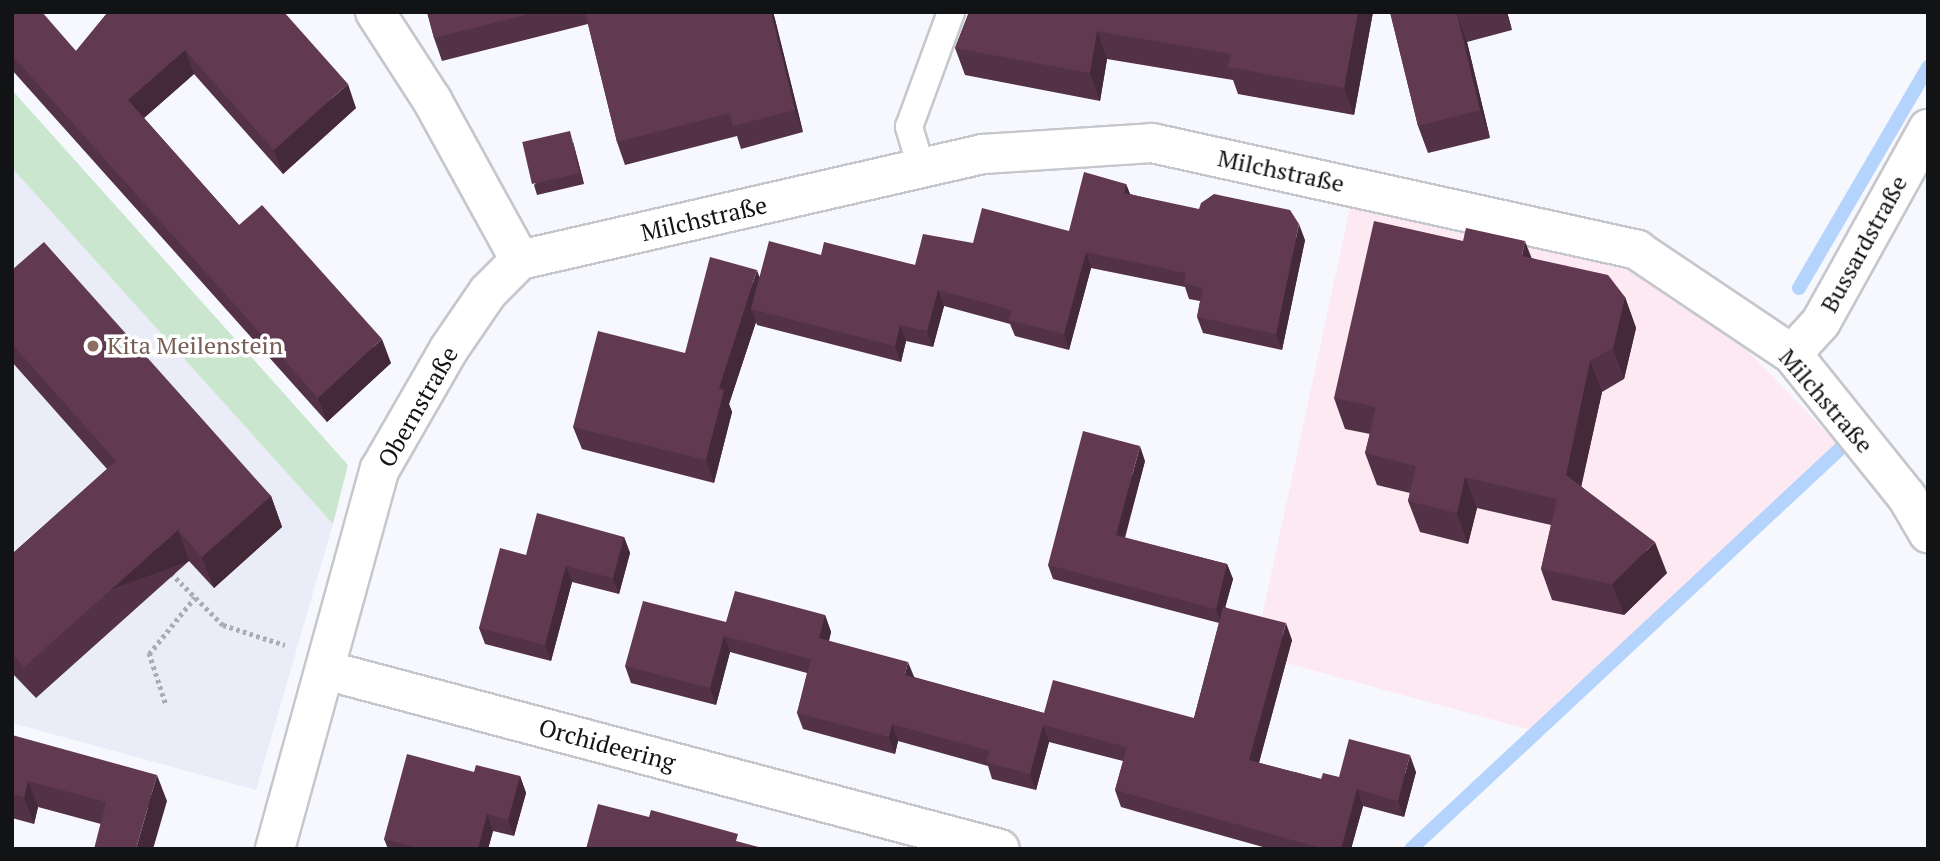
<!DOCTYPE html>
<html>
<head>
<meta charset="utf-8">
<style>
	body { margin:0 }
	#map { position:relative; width:1940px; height:861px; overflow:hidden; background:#f7f8fe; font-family:"PT Serif",serif }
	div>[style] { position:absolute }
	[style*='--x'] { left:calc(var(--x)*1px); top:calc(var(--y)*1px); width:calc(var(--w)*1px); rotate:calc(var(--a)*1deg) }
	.commercial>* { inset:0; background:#fde9f1 }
	.built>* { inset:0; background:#eaecf8 }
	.green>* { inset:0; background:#cbe6ce }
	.stream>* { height:14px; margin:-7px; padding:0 7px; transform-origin:7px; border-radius:7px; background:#b4d4fd }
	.path>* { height:4.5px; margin-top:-2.25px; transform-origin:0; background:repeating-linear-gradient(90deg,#abacb1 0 3.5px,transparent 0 7px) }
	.roads { filter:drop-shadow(2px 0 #c6c7cc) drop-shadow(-2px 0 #c6c7cc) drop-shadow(0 2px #c6c7cc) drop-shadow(0 -2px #c6c7cc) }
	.service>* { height:26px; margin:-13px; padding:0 13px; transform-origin:13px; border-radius:13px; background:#fff }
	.minor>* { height:38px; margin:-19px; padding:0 19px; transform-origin:19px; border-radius:19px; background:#fff }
	.wall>* { inset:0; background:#533247 }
	.shaded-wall>* { inset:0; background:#442939; transform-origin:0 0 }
	.building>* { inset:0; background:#613a52; transform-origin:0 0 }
	.dots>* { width:19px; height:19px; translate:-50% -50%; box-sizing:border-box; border:4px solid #fff; border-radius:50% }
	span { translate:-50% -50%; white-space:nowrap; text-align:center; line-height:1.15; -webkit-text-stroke:7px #fff; paint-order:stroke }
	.street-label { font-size:24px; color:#121314 }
	.education-label { font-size:24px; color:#785e54 }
	.left { translate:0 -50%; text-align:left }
	.frame { position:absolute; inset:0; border:14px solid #121314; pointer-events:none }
</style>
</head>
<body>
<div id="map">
	<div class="commercial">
		<div style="clip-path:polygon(1351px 203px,1629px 268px,1747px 350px,1837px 443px,1531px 730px,1254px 654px)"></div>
	</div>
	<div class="built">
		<div style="clip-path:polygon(12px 168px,333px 524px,256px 790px,12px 723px)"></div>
	</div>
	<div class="green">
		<div style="clip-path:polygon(12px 90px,348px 465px,333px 524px,12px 168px)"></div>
	</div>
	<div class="stream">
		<div style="--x:1799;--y:288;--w:256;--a:-59.7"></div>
		<div style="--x:1411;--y:849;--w:591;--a:-43.01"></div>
	</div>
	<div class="path">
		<div style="--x:171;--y:573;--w:74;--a:45"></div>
		<div style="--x:223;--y:625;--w:65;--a:17.9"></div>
		<div style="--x:165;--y:703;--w:52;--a:-108.1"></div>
		<div style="--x:149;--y:654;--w:73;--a:-51.1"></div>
	</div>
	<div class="roads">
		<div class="service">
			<div style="--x:921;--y:167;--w:42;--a:-106.7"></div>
			<div style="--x:909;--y:127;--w:122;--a:-69.9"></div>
		</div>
		<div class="minor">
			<div style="--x:375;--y:12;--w:105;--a:57.1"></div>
			<div style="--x:432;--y:100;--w:183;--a:61.2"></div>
			<div style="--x:520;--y:260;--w:475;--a:-12.9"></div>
			<div style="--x:983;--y:154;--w:169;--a:-3.7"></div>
			<div style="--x:1152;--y:143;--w:497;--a:12.4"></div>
			<div style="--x:1637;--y:250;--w:187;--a:33.9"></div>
			<div style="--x:1792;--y:354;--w:184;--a:51.2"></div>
			<div style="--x:1907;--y:497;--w:42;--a:59.7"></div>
			<div style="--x:1792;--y:354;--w:43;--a:-47.8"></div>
			<div style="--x:1821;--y:322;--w:221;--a:-61"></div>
			<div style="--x:325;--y:670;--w:698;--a:14.85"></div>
			<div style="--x:275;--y:849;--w:394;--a:-74.6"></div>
			<div style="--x:380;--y:469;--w:138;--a:-60.1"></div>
			<div style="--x:449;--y:349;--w:69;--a:-55.6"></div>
			<div style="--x:488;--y:292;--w:45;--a:-45"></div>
		</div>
	</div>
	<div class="wall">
		<div style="clip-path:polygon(12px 12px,76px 51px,108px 12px,356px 108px,283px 174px,194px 74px,144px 118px,239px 225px,391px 363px,327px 422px,12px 70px)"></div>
		<div style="clip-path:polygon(427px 12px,773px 12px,803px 132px,741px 149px,737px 136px,625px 165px,617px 142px,588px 24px,442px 61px,434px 38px)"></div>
		<div style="clip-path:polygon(969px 12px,1373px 12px,1354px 115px,1238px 94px,1233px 80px,1107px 59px,1100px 101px,965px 75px,955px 48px)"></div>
		<div style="clip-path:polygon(1390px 12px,1507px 12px,1512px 30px,1467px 42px,1490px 138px,1428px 153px,1418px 126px)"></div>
		<div style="clip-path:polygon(573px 142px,584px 184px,537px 195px,534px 185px)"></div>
		<div style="clip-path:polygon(1126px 184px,1130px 194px,1305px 240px,1282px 350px,1203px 333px,1197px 317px,1200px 301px,1189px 299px,1185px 287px,1091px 268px,1069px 350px,1015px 336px,1010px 324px,944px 306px,933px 347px,906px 341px,901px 362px,757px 325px,756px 322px,729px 404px,732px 412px,714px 483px,582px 449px,573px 427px,685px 353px,759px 277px,821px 255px,915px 265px,973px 243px,1069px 231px)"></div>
		<div style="clip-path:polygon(1532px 258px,1625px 297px,1636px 328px,1624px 379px,1602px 392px,1581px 486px,1667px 573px,1624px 615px,1552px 600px,1541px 569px,1551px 525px,1477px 508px,1468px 544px,1420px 532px,1408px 501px,1410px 493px,1377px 485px,1365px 453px,1370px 434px,1345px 429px,1334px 398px)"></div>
		<div style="clip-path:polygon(12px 270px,271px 496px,282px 527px,214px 588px,189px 561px,36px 698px,12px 673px,12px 554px,107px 469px,12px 362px)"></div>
		<div style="clip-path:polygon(1145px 461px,1125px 538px,1227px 564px,1233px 579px,1225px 607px,1292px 640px,1259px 763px,1321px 779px,1416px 772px,1404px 817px,1363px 806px,1351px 849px,1270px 849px,1121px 807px,1115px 790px,1123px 761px,1049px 742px,1036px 790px,992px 779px,988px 766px,898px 741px,895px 754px,803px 729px,797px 713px,807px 673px,730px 652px,716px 705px,631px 683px,625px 666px,726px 622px,825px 615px,831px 632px,829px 641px,914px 677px,1044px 713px,1194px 718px,1219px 623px,1053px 579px,1048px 565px)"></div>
		<div style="clip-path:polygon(624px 537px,630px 553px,619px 594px,572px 582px,551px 661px,485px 644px,479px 628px,526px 555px)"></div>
		<div style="clip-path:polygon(12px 735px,167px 801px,101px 824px,38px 807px,34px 824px,12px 818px)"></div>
		<div style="clip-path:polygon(474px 772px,520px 776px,526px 793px,514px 836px,493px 831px,488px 849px,388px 849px,384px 839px)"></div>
	</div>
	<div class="shaded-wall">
		<div style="clip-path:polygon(771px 12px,773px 12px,775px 19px,803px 132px,795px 110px)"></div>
		<div style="clip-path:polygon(1358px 12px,1373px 12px,1354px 115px,1344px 88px)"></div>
		<div style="clip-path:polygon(1505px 12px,1507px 12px,1512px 30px)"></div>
		<div style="clip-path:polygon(1457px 14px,1467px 42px,1490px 138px,1480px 110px)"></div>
		<div style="clip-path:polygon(1097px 31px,1107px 59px,1100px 101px,1090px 73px)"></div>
		<div style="clip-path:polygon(185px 50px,194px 74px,137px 124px,128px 100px)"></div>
		<div style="clip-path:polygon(348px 84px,356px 108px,283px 174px,274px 150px)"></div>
		<div style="clip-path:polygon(570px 131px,573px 142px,584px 184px,580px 173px)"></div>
		<div style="clip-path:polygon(1126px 184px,1132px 199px,1124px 193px)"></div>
		<div style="clip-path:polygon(1299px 224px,1305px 240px,1282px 350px,1276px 334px)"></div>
		<div style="clip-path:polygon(1525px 241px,1537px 272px,1522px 256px)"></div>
		<div style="clip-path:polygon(1086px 252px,1091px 268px,1069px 350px,1064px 334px)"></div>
		<div style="clip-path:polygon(757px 270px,765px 293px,751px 309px,756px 322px,729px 404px,732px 412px,714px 483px,706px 460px,719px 388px)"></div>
		<div style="clip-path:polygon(938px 290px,944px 306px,933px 347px,927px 331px)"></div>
		<div style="clip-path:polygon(1625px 297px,1636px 328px,1624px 379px,1613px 348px)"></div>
		<div style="clip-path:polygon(900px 325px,906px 341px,901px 362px,895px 346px)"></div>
		<div style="clip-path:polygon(382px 339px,391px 363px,327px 422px,318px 398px)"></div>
		<div style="clip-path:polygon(1590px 361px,1602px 392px,1577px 506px,1566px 475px)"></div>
		<div style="clip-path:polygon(1140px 446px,1145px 461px,1121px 550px,1116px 535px)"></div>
		<div style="clip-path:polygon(1465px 477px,1477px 508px,1468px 544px,1457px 513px)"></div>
		<div style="clip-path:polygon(271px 496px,282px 527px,214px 588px,202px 557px)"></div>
		<div style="left:178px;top:530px;width:33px;height:206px;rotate:70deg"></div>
		<div style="clip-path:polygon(624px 537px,630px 553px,619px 594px,613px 578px)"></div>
		<div style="clip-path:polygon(1655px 542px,1667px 573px,1624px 615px,1612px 584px)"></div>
		<div style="clip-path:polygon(1227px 564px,1233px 579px,1221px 623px,1216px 609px)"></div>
		<div style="clip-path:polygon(566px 566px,572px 582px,551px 661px,545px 645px)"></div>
		<div style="clip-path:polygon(825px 615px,831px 632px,825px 655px,819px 638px)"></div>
		<div style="clip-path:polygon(1286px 623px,1292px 640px,1255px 777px,1249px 760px)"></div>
		<div style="clip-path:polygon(724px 636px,730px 652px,716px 705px,710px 688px)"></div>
		<div style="clip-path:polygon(908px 662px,915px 679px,905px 675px)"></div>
		<div style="clip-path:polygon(892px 724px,898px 741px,895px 754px,889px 737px)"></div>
		<div style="clip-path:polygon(1043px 725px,1049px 742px,1036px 790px,1030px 774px)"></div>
		<div style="clip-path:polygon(1410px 755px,1416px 772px,1404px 817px,1398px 801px)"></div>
		<div style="clip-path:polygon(157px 775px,167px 801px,153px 849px,136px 849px)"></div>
		<div style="clip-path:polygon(520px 776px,526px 793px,514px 836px,508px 820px)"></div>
		<div style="clip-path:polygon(28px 781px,38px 807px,34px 824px,24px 797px)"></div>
		<div style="clip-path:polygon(1357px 789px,1363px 806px,1351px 849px,1341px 849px)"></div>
		<div style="clip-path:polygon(487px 814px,493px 831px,488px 849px,478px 849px)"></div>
	</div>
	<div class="building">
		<div style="clip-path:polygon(12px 12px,42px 12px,76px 51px,108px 12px,284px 12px,348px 84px,274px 150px,185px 50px,128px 100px,239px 225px,262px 205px,382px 339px,318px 398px,12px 55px)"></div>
		<div style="clip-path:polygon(427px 12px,537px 12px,434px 38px)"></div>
		<div style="clip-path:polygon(585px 12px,771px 12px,795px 110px,733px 126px,730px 113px,617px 142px)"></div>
		<div style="clip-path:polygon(969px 12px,1358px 12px,1344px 88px,1228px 67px,1231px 54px,1097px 31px,1090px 73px,955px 48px)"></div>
		<div style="clip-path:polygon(1390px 12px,1465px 12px,1457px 14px,1480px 110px,1418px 126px)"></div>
		<div style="left:570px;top:131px;width:43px;height:49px;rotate:77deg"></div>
		<div style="clip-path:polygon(1084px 172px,1126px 184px,1124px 193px,1199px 209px,1201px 203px,1214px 194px,1290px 210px,1299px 224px,1276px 334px,1197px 317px,1203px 288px,1184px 283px,1186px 273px,1086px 252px,1064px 334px,1009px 320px,1012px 310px,938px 290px,927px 331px,900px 325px,895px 346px,751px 309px,769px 241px,821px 255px,824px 242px,915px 265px,923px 234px,973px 243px,982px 208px,1069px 231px)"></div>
		<div style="clip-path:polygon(1374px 221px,1463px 241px,1466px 228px,1525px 241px,1522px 256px,1608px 275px,1625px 297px,1613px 348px,1590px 361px,1566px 475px,1655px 542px,1612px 584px,1541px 569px,1557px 499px,1465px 477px,1457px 513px,1408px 501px,1416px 466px,1365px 453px,1376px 407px,1334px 398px)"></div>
		<div style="clip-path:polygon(44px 242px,271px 496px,202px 557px,178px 530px,24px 667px,12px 654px,12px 554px,116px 461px,12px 344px,12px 270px)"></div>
		<div style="clip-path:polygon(710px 257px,757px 270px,719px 388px,724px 390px,706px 460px,573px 427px,598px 331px,685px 353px)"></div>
		<div style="clip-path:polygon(1083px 431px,1140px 446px,1116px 535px,1227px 564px,1216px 609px,1048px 565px)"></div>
		<div style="clip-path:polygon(537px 513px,624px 537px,613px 578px,566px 566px,545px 645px,479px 628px,500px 548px,526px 555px)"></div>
		<div style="clip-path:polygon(735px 591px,825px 615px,819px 638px,908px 662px,905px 675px,1044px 713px,1053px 680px,1194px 718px,1223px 607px,1286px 623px,1249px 760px,1321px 779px,1323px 773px,1339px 777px,1349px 739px,1410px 755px,1398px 801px,1357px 789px,1341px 849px,1324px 849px,1115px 790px,1127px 747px,1043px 725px,1030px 774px,986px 762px,990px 751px,892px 724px,889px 737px,797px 713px,811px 659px,724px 636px,710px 688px,625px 666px,643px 601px,726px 622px)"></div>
		<div style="clip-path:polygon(12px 735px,157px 775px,136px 849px,94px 849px,106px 802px,28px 781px,24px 797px,12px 794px)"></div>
		<div style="clip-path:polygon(407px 754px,474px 772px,476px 765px,520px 776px,508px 820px,487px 814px,478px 849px,421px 849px,384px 839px)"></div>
		<div style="clip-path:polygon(598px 804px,649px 817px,651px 810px,738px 834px,736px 841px,766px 849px,586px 849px)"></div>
	</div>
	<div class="dots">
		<div style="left:93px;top:346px;background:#8d6e63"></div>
	</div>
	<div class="street-label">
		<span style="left:1281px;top:171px;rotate:12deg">Milchstraße</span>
		<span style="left:704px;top:219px;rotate:-13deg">Milchstraße</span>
		<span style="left:1864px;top:244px;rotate:-61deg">Bussardstraße</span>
		<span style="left:1826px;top:401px;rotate:49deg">Milchstraße</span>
		<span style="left:418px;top:407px;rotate:-60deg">Obernstraße</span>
		<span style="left:607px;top:745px;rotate:15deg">Orchideering</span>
	</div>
	<div class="education-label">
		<span class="left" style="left:107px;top:346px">Kita Meilenstein</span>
	</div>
	<div class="frame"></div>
</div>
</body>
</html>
